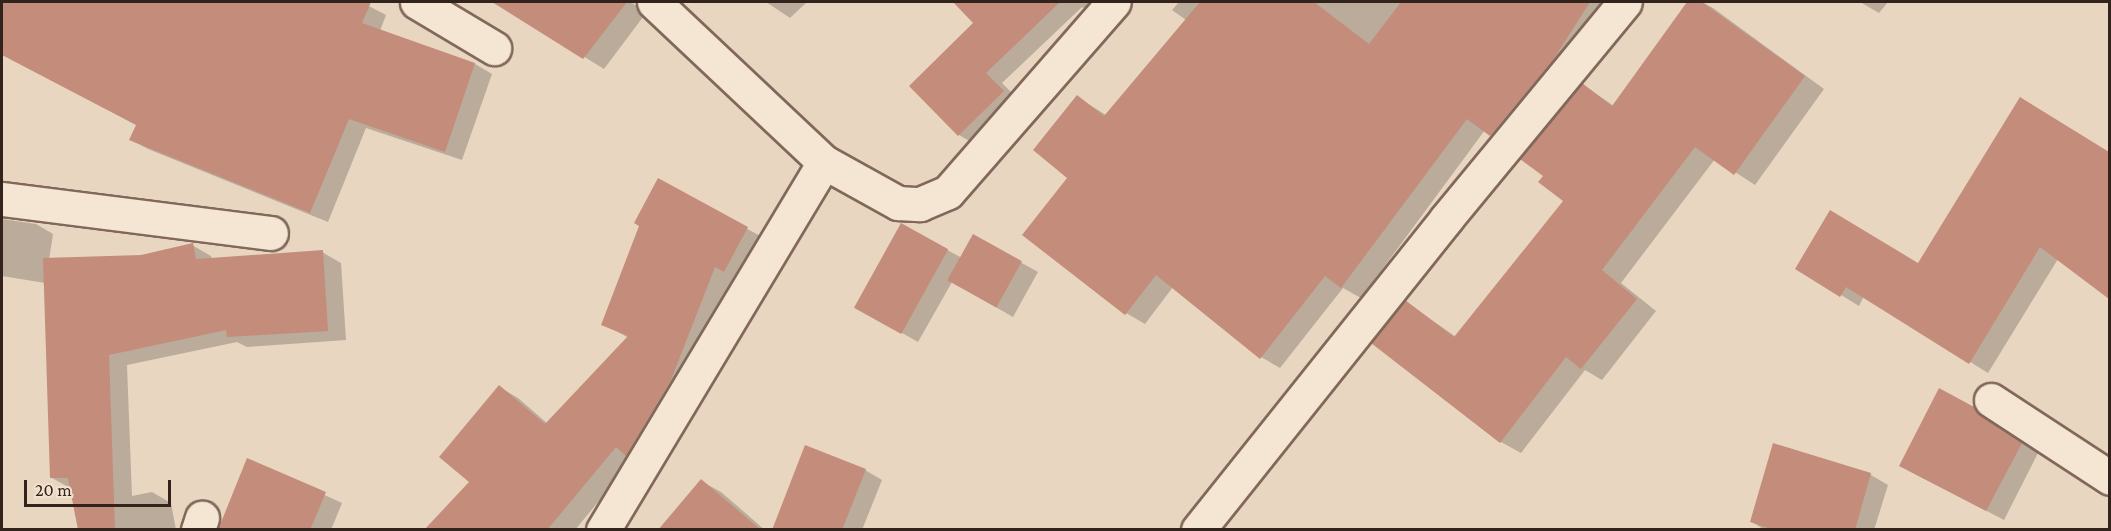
<!DOCTYPE html>
<html>
<head>
<meta charset="utf-8">
<style>
	body { margin:0 }
	#map { position:relative; width:2111px; height:531px; overflow:hidden; background:#e9d6c1; font-family:"Crimson Pro",serif }
	div>[style] { position:absolute }
	[style*='--x'] { left:calc(var(--x)*1px); top:calc(var(--y)*1px); width:calc(var(--w)*1px); rotate:calc(var(--a)*1deg) }
	.shadow>* { inset:0; background:#0003 }
	.building>* { inset:0; background:#c48c7a; transform-origin:0 0 }
	.roads { filter:drop-shadow(2px 0 #81685a) drop-shadow(-2px 0 #81685a) drop-shadow(0 2px #81685a) drop-shadow(0 -2px #81685a) }
	.minor>* { height:33px; margin:-16.5px; padding:0 16.5px; transform-origin:16.5px; border-radius:16.5px; background:#f5e5d3 }
	span { translate:-50% -50%; white-space:nowrap; text-align:center; line-height:1.15; -webkit-text-stroke:6px #f2e2d0; paint-order:stroke }
	.frame { position:absolute; inset:0; border:3px solid #32241d; pointer-events:none }
	.scale { position:absolute; left:24px; top:480px; width:147px; height:27px; box-sizing:border-box; border:3px solid #32241d; border-top:0; padding-left:8px; font-size:18px; line-height:21px; white-space:nowrap; color:#32241d; -webkit-text-stroke:4px #f2e2d0; paint-order:stroke }
</style>
</head>
<body>
<div id="map">
	<div class="shadow">
		<div style="clip-path:polygon(2px 2px,289px 2px,294px 4px,295px 2px,361px 2px,386px 15px,380px 31px,475px 64px,492px 74px,462px 160px,366px 128px,328px 222px,148px 149px,131px 140px,138px 125px,55px 71px,2px 45px)"></div>
		<div style="clip-path:polygon(495px 2px,631px 2px,646px 13px,604px 69px)"></div>
		<div style="clip-path:polygon(766px 2px,807px 2px,790px 18px)"></div>
		<div style="clip-path:polygon(997px 2px,1115px 2px,1100px 18px,1082px 7px,1002px 83px,1020px 101px,976px 145px,959px 135px,912px 86px)"></div>
		<div style="clip-path:polygon(1179px 2px,1616px 2px,1510px 146px,1485px 130px,1361px 298px,1343px 288px,1280px 368px,1261px 357px,1173px 287px,1145px 324px,1126px 313px,1069px 177px,1077px 97px,1106px 115px,1186px 20px,1172px 10px)"></div>
		<div style="clip-path:polygon(1689px 2px,1702px 2px,1713px 8px,1824px 89px,1755px 185px,1715px 159px,1621px 283px,1656px 311px,1602px 380px,1585px 370px,1521px 453px,1501px 442px,1406px 302px,1456px 337px,1565px 200px,1545px 176px,1583px 85px,1614px 106px)"></div>
		<div style="clip-path:polygon(1860px 2px,1888px 2px,1879px 13px)"></div>
		<div style="clip-path:polygon(2038px 109px,2110px 153px,2110px 298px,2058px 259px,1988px 373px,1864px 296px,1859px 306px,1797px 268px,1919px 265px)"></div>
		<div style="clip-path:polygon(658px 180px,766px 239px,743px 281px,734px 276px,690px 390px,575px 530px,528px 530px,499px 387px,518px 398px,548px 424px,629px 338px,603px 324px)"></div>
		<div style="clip-path:polygon(2px 219px,36px 224px,53px 234px,49px 260px,141px 256px,192px 245px,211px 256px,212px 259px,322px 252px,341px 263px,346px 340px,247px 347px,237px 342px,127px 365px,132px 496px,152px 492px,171px 503px,176px 530px,79px 530px,70px 488px,52px 478px,45px 283px,2px 276px)"></div>
		<div style="clip-path:polygon(901px 225px,962px 258px,974px 236px,1038px 272px,1013px 317px,952px 282px,918px 342px,856px 307px)"></div>
		<div style="clip-path:polygon(1973px 408px,2038px 453px,2004px 520px,1918px 475px)"></div>
		<div style="clip-path:polygon(1774px 445px,1871px 475px,1888px 485px,1874px 530px,1765px 530px,1752px 522px)"></div>
		<div style="clip-path:polygon(248px 460px,342px 503px,331px 530px,218px 530px)"></div>
		<div style="clip-path:polygon(865px 470px,882px 480px,862px 530px,788px 530px)"></div>
		<div style="clip-path:polygon(701px 481px,721px 492px,765px 530px,660px 530px)"></div>
	</div>
	<div class="building">
		<div style="clip-path:polygon(2px 2px,371px 2px,362px 23px,475px 63px,445px 152px,349px 119px,310px 213px,129px 140px,136px 125px,2px 55px)"></div>
		<div style="clip-path:polygon(492px 2px,627px 2px,583px 59px)"></div>
		<div style="clip-path:polygon(953px 2px,1060px 2px,986px 73px,1004px 91px,958px 136px,909px 86px,973px 23px)"></div>
		<div style="clip-path:polygon(1200px 2px,1314px 2px,1369px 44px,1401px 2px,1590px 2px,1553px 60px,1490px 136px,1467px 119px,1341px 288px,1325px 276px,1260px 359px,1156px 275px,1125px 315px,1022px 235px,1067px 178px,1033px 150px,1077px 95px,1104px 116px)"></div>
		<div style="clip-path:polygon(1687px 2px,1702px 2px,1805px 76px,1734px 175px,1695px 147px,1602px 270px,1637px 299px,1581px 369px,1566px 357px,1500px 443px,1371px 343px,1405px 300px,1454px 337px,1563px 201px,1538px 182px,1543px 176px,1520px 159px,1582px 83px,1612px 106px)"></div>
		<div style="clip-path:polygon(2020px 97px,2109px 152px,2109px 299px,2040px 247px,1969px 364px,1846px 287px,1840px 297px,1795px 269px,1830px 210px,1918px 263px)"></div>
		<div style="clip-path:polygon(658px 178px,748px 227px,724px 272px,715px 267px,671px 380px,626px 456px,616px 447px,547px 530px,424px 530px,469px 482px,439px 457px,499px 385px,545px 424px,628px 336px,601px 325px,639px 226px,634px 223px)"></div>
		<div style="left:901px;top:223px;width:54px;height:97px;rotate:29deg"></div>
		<div style="left:973px;top:234px;width:56px;height:53px;rotate:29deg"></div>
		<div style="clip-path:polygon(193px 243px,196px 259px,323px 250px,328px 331px,227px 337px,226px 330px,109px 355px,115px 530px,78px 530px,68px 478px,50px 478px,43px 258px,141px 255px)"></div>
		<div style="clip-path:polygon(1939px 388px,1974px 407px,1981px 416px,2022px 443px,1986px 511px,1899px 466px)"></div>
		<div style="clip-path:polygon(1773px 443px,1871px 473px,1855px 530px,1774px 530px,1750px 522px)"></div>
		<div style="clip-path:polygon(805px 445px,866px 469px,842px 530px,772px 530px)"></div>
		<div style="clip-path:polygon(247px 458px,326px 492px,310px 530px,218px 530px)"></div>
		<div style="clip-path:polygon(701px 479px,761px 530px,658px 530px)"></div>
	</div>
	<div class="roads">
		<div class="minor">
			<div style="--x:417;--y:2;--w:90;--a:30.9"></div>
			<div style="--x:654;--y:2;--w:233;--a:43.3"></div>
			<div style="--x:824;--y:162;--w:85;--a:29"></div>
			<div style="--x:898;--y:203;--w:22;--a:3"></div>
			<div style="--x:920;--y:204;--w:30;--a:-23"></div>
			<div style="--x:948;--y:192;--w:252;--a:-48.9"></div>
			<div style="--x:2;--y:199;--w:271;--a:7.2"></div>
			<div style="--x:1991;--y:400;--w:142;--a:33.2"></div>
			<div style="--x:198;--y:530;--w:13;--a:-72"></div>
			<div style="--x:603;--y:530;--w:429;--a:-59"></div>
			<div style="--x:1198;--y:530;--w:398;--a:-51.4"></div>
			<div style="--x:1446;--y:219;--w:281;--a:-50.5"></div>
		</div>
	</div>
	<div class="frame"></div>
	<div class="scale">20 m</div>
</div>
</body>
</html>
